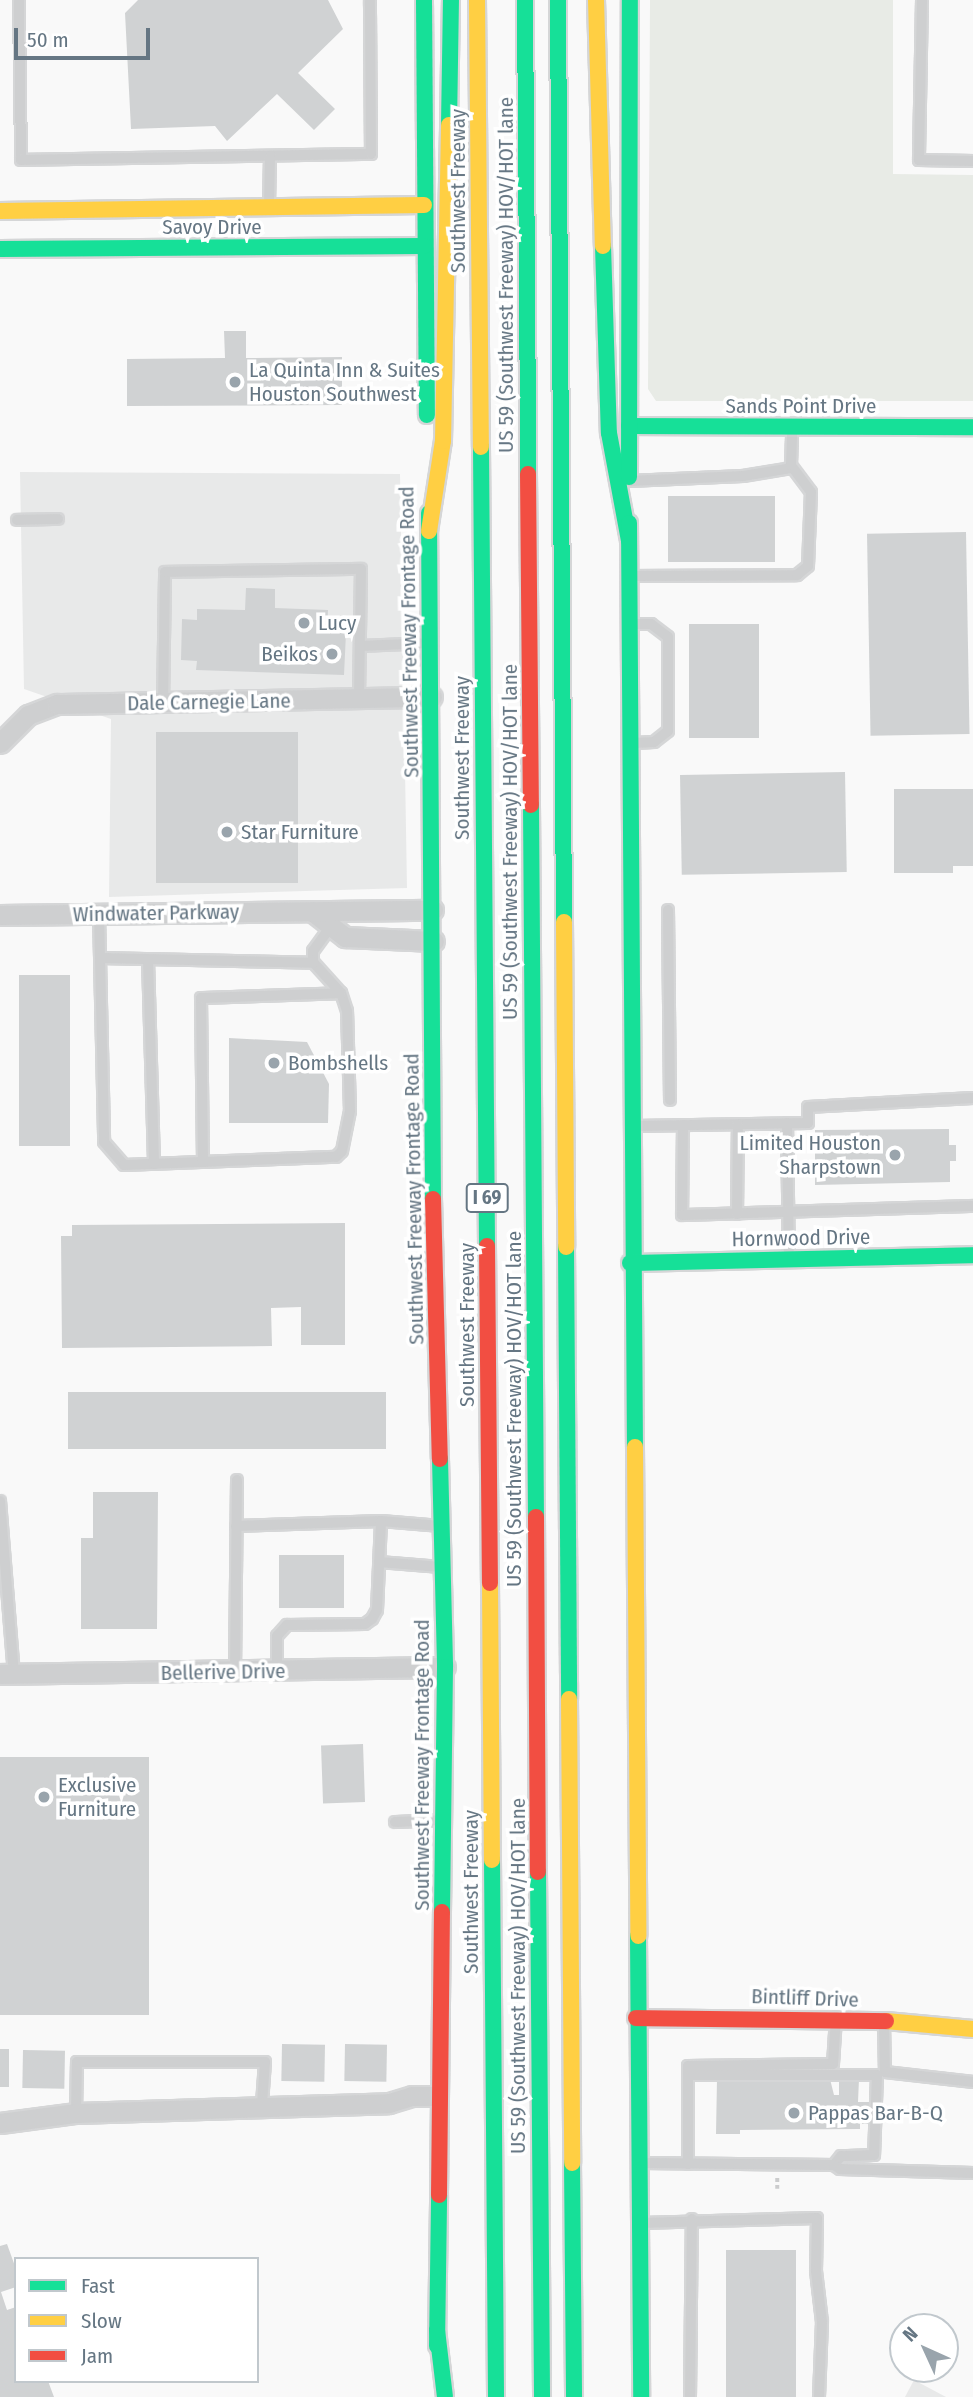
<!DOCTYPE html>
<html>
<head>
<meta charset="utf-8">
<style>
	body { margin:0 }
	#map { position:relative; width:973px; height:2397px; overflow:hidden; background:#f9f9f9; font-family:"Fira Sans Condensed",sans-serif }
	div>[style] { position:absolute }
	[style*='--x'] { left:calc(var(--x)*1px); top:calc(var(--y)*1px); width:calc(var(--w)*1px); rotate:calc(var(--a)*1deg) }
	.built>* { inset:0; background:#e8e9e9 }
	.green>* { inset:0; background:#e8ebe6 }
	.building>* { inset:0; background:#d0d2d3; transform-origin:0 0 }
	.path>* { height:3.5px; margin-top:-1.75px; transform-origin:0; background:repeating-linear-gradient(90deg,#cbcccd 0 3.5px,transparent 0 7px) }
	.roads { filter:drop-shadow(2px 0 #d5d6d7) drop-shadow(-2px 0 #d5d6d7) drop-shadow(0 2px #d5d6d7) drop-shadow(0 -2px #d5d6d7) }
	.lane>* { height:10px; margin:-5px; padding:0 5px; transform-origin:5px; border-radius:5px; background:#cecfd0 }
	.street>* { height:19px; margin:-9.5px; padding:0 9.5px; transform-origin:9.5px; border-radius:9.5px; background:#cecfd0 }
	.fast>* { height:16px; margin:-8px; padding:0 8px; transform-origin:8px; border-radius:8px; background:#16e098 }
	.slow>* { height:16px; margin:-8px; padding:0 8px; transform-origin:8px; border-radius:8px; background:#ffcf43 }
	.jam>* { height:16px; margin:-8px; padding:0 8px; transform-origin:8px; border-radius:8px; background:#f24e42 }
	.dots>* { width:19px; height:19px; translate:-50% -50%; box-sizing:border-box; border:4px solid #fff; border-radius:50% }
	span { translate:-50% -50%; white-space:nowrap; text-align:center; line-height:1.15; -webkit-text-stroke:7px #fff; paint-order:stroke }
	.shield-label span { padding:2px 5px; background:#fff; border:2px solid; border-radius:5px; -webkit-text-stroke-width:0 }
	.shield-label { font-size:19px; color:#657683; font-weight:700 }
	.street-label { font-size:21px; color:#657683 }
	.poi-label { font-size:21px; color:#657683 }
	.left { translate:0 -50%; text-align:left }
	.right { translate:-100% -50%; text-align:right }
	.legend { position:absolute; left:14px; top:2257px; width:245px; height:126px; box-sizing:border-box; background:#fff; border:2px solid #c1c8cd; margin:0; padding:9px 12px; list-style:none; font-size:21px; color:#657683 }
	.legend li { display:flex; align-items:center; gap:14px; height:35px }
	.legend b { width:35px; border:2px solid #c1c8cd }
	.north { position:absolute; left:889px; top:2313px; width:70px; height:70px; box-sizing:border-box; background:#fff; border:2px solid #c1c8cd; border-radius:50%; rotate:315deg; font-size:19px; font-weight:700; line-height:28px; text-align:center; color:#657683 }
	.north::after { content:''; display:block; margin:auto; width:24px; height:32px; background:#99a4ac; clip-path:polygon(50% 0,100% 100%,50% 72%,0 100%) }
	.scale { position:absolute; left:14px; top:28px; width:136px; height:32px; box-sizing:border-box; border:4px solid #657683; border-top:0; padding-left:9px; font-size:21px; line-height:24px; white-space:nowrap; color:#657683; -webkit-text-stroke:5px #fff; paint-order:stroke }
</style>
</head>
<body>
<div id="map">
	<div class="built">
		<div style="clip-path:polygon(20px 472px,400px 474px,407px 888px,109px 897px,111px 719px,24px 689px)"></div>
		<div style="clip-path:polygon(914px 2380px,946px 2397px,905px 2397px)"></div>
	</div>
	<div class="green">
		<div style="clip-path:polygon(650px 0,893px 0,893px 174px,973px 175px,973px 401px,656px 401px,648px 389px)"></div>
	</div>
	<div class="building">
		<div style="clip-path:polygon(138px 0,328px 0,343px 29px,298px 73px,335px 109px,314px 130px,277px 94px,227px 141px,215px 126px,131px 129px,125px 13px)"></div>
		<div style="clip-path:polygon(224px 331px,246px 331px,246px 358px,342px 357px,342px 405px,127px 406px,127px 359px,225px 358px)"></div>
		<div style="left:775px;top:496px;width:66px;height:107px;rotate:90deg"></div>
		<div style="left:966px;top:532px;width:202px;height:99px;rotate:89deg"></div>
		<div style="clip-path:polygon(246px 588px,275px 589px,275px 608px,328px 610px,327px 632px,346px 633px,344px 675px,196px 670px,197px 661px,181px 660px,182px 619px,197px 620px,197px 609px,245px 610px)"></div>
		<div style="left:689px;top:624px;width:70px;height:114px"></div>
		<div style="left:156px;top:732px;width:142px;height:151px"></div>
		<div style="left:845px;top:772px;width:100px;height:165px;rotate:89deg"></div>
		<div style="clip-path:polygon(894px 789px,973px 789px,973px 866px,953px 866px,953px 873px,894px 873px)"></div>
		<div style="left:19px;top:975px;width:51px;height:171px"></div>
		<div style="clip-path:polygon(229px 1038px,307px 1042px,329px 1084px,328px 1123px,229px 1123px)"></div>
		<div style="clip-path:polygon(949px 1129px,949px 1145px,956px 1145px,956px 1161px,950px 1161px,950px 1182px,815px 1185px,815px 1130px)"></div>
		<div style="clip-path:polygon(345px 1223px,345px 1345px,301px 1345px,301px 1307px,271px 1308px,272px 1346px,62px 1348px,61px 1236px,72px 1236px,72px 1225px)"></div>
		<div style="left:68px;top:1392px;width:318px;height:57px"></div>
		<div style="clip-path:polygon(93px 1492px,158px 1492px,157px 1629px,81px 1629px,81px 1538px,93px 1538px)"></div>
		<div style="left:279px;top:1555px;width:65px;height:53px"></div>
		<div style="left:363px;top:1744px;width:58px;height:42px;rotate:88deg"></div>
		<div style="left:0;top:1757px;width:149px;height:258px"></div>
		<div style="left:282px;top:2044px;width:43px;height:37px;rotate:1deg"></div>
		<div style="left:345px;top:2044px;width:42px;height:37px;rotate:1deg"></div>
		<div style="left:0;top:2049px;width:9px;height:38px"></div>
		<div style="left:23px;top:2050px;width:42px;height:38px;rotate:1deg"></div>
		<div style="clip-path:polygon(717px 2079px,830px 2079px,834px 2095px,839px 2095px,839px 2079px,859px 2079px,858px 2102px,872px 2102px,872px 2124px,860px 2124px,860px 2129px,740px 2130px,740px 2134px,716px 2134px)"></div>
		<div style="clip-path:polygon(7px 2244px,16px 2269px,16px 2287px,1px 2292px,7px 2310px,16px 2307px,16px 2381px,48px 2381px,54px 2397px,0 2397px,0 2246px)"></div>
		<div style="left:726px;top:2250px;width:70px;height:147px"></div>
	</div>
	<div class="path">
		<div style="--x:777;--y:2189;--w:12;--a:-90"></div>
	</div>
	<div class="roads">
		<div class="lane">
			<div style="--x:19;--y:0;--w:160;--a:89.3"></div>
			<div style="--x:21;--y:160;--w:350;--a:-1"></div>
			<div style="--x:371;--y:154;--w:154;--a:-90.4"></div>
			<div style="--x:922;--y:0;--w:160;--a:91.1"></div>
			<div style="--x:919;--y:160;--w:54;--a:1.1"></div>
			<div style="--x:269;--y:205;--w:49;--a:-88.8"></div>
			<div style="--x:629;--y:481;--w:114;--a:-2.5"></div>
			<div style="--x:743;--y:476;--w:50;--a:-9.3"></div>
			<div style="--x:17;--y:520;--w:41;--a:-1.4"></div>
			<div style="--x:630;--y:576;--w:167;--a:-0.3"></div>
			<div style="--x:797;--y:575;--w:14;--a:-39"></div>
			<div style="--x:808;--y:566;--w:74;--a:-87.7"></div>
			<div style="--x:811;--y:492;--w:34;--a:-127"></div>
			<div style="--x:791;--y:465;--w:37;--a:-88"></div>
			<div style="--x:632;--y:624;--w:19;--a:0"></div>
			<div style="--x:651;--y:624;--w:21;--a:37"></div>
			<div style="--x:668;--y:637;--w:94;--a:90"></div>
			<div style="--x:668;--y:731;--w:18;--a:142"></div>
			<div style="--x:654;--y:742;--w:20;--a:177"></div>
			<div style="--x:360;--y:646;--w:69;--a:-2.5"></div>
			<div style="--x:163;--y:704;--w:132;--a:-89.1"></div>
			<div style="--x:165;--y:572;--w:196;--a:-0.9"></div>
			<div style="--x:361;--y:569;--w:130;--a:90.9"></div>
			<div style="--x:668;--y:910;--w:190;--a:89.4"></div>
			<div style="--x:99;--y:914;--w:228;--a:88.7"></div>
			<div style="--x:104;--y:1142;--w:30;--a:49"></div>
			<div style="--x:124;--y:1165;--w:212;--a:-2.2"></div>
			<div style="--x:336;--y:1157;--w:8;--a:-45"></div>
			<div style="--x:342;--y:1151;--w:41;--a:-78.7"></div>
			<div style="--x:350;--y:1111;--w:100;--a:-91.7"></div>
			<div style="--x:347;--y:1011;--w:19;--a:-108"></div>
			<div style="--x:341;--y:993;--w:42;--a:-132.1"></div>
			<div style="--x:313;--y:962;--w:11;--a:-90"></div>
			<div style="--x:313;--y:951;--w:29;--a:-54"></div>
			<div style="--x:100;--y:958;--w:214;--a:1.3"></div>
			<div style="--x:148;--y:960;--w:204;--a:88.3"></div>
			<div style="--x:787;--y:1123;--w:136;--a:89.2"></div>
			<div style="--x:683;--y:1125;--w:90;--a:90.6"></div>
			<div style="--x:682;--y:1215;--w:291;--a:-1.8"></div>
			<div style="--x:635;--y:1126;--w:173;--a:-1"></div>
			<div style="--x:808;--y:1123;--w:16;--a:-90"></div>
			<div style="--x:808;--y:1107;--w:165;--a:-3.1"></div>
			<div style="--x:203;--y:1162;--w:164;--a:-90.7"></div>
			<div style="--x:201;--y:998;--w:140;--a:-2"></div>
			<div style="--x:737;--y:1214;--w:90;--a:-89.4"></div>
			<div style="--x:0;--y:1501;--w:174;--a:85.4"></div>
			<div style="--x:236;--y:1526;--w:145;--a:-2"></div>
			<div style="--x:381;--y:1521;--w:60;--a:4.8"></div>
			<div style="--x:379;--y:1562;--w:62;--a:4.6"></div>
			<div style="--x:277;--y:1671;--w:35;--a:-90"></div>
			<div style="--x:277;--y:1636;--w:15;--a:-48"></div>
			<div style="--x:287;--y:1625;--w:78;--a:-0.7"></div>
			<div style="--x:365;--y:1624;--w:9;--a:-36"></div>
			<div style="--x:372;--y:1619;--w:10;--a:-61"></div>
			<div style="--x:377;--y:1610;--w:89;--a:-87.4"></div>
			<div style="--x:235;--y:1672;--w:192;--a:-89.4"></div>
			<div style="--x:395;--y:1822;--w:48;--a:-2.4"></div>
			<div style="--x:884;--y:2022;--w:50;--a:88.9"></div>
			<div style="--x:885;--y:2072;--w:89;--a:6.5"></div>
			<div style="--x:688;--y:2075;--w:189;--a:0"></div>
			<div style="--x:877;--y:2075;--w:80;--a:92.1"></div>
			<div style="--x:874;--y:2155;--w:33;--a:178"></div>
			<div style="--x:841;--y:2156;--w:11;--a:128"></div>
			<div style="--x:76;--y:2113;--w:51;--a:-88.9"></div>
			<div style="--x:77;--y:2062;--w:188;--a:0"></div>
			<div style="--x:265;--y:2062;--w:42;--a:94.1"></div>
			<div style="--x:642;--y:2163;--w:192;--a:0.6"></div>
			<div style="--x:834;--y:2165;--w:7;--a:34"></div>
			<div style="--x:840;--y:2169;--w:133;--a:1.7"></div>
			<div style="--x:688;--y:2164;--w:98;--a:-90"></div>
			<div style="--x:688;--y:2066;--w:145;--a:-0.8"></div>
			<div style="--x:833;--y:2064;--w:47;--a:-86.3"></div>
			<div style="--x:641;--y:2223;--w:176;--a:-1.6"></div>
			<div style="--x:817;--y:2218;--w:53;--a:91.1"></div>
			<div style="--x:816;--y:2271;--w:51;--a:83.3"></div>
			<div style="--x:822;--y:2322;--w:75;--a:92.3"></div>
			<div style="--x:690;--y:2397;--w:178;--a:-89.4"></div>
		</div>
		<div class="street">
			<div style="--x:0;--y:743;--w:40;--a:-45"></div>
			<div style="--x:28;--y:715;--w:31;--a:-21"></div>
			<div style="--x:57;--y:704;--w:375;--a:-1.1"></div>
			<div style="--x:313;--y:912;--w:41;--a:38"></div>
			<div style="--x:345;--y:937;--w:89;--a:2.6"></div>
			<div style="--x:0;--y:915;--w:433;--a:-0.7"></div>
			<div style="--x:0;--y:1674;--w:445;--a:-0.9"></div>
			<div style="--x:0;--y:2123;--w:77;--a:-7.5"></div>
			<div style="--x:76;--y:2113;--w:313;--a:-1.8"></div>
			<div style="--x:389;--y:2103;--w:24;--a:-17"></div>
			<div style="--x:412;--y:2096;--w:26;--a:0"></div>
		</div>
		<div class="fast">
			<div style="--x:424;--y:0;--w:415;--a:89.6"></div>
			<div style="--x:525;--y:0;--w:474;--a:89.6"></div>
			<div style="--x:558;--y:0;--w:922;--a:89.63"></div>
			<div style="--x:449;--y:125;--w:125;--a:-89.1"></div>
			<div style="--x:603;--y:246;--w:187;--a:88.2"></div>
			<div style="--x:609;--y:433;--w:110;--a:79.5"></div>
			<div style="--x:0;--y:249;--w:424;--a:-0.4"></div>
			<div style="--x:629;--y:426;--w:344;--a:0.2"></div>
			<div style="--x:481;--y:447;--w:799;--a:89.57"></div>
			<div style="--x:629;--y:477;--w:477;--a:-89.9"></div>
			<div style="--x:429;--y:513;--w:686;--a:89.67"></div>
			<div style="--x:629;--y:523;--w:924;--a:89.63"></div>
			<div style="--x:531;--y:805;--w:712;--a:89.6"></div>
			<div style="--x:566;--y:1247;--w:452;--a:89.6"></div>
			<div style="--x:630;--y:1263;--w:343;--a:-1.3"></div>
			<div style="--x:440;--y:1459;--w:208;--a:88.6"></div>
			<div style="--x:445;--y:1667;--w:245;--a:90.7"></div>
			<div style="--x:492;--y:1860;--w:537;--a:89.57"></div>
			<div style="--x:538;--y:1872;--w:525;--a:89.56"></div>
			<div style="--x:638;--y:1936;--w:461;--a:89.6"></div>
			<div style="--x:572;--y:2163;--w:234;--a:89.5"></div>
			<div style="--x:437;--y:2330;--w:67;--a:83.2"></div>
			<div style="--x:437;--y:2346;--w:151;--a:-89.2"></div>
		</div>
		<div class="slow">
			<div style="--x:477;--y:0;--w:447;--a:89.5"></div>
			<div style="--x:596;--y:0;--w:246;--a:88.4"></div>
			<div style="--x:0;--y:211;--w:424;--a:-0.8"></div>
			<div style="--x:429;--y:531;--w:91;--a:-81.2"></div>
			<div style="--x:443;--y:441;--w:316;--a:-88.9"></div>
			<div style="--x:564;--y:922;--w:325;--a:89.6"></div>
			<div style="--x:635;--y:1447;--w:489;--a:89.6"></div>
			<div style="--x:490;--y:1583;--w:277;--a:89.6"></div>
			<div style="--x:569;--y:1699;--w:464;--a:89.6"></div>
			<div style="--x:886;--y:2021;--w:87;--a:5.3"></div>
		</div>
		<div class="jam">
			<div style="--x:528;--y:474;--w:331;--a:89.5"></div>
			<div style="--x:433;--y:1199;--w:260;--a:88.5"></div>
			<div style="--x:487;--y:1246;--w:337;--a:89.5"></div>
			<div style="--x:536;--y:1517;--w:355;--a:89.7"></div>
			<div style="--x:636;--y:2018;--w:250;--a:0.7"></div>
			<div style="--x:439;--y:2195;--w:283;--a:-89.4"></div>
		</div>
	</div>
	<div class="dots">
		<div style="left:235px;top:382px;background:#99a4ac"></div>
		<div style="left:304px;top:623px;background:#99a4ac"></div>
		<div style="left:332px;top:654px;background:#99a4ac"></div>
		<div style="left:227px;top:832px;background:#99a4ac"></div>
		<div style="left:274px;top:1063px;background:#99a4ac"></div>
		<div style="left:895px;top:1155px;background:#99a4ac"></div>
		<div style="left:44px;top:1797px;background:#99a4ac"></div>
		<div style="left:794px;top:2113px;background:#99a4ac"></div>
	</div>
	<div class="shield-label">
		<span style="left:487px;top:1198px">I 69</span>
	</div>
	<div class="street-label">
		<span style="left:458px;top:191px;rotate:-90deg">Southwest Freeway</span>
		<span style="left:212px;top:227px">Savoy Drive</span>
		<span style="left:506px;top:275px;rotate:-90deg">US 59 (Southwest Freeway) HOV/HOT lane</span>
		<span style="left:801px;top:406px">Sands Point Drive</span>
		<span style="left:409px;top:632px;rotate:-91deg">Southwest Freeway Frontage Road</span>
		<span style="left:209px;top:702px;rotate:-1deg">Dale Carnegie Lane</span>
		<span style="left:462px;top:758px;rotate:-90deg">Southwest Freeway</span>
		<span style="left:510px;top:842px;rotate:-90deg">US 59 (Southwest Freeway) HOV/HOT lane</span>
		<span style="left:156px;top:913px;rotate:-1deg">Windwater Parkway</span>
		<span style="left:414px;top:1199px;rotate:-91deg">Southwest Freeway Frontage Road</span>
		<span style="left:801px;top:1238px;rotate:-1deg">Hornwood Drive</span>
		<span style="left:467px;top:1325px;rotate:-90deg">Southwest Freeway</span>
		<span style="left:514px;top:1409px;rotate:-90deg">US 59 (Southwest Freeway) HOV/HOT lane</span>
		<span style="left:223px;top:1672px;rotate:-1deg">Bellerive Drive</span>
		<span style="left:422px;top:1765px;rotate:-90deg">Southwest Freeway Frontage Road</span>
		<span style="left:471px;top:1892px;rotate:-90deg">Southwest Freeway</span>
		<span style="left:518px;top:1976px;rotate:-90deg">US 59 (Southwest Freeway) HOV/HOT lane</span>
		<span style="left:805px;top:1998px;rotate:2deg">Bintliff Drive</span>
	</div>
	<div class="poi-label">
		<span class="left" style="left:249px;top:382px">La Quinta Inn &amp; Suites<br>Houston Southwest</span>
		<span class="left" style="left:318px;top:623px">Lucy</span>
		<span class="right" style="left:318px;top:654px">Beikos</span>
		<span class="left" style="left:241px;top:832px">Star Furniture</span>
		<span class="left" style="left:288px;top:1063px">Bombshells</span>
		<span class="right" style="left:881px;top:1155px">Limited Houston<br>Sharpstown</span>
		<span class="left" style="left:58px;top:1797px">Exclusive<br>Furniture</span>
		<span class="left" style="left:808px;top:2113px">Pappas Bar-B-Q</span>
	</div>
	<ul class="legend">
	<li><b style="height:9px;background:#16e098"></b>Fast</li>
	<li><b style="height:9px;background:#ffcf43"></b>Slow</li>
	<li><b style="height:9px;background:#f24e42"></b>Jam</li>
	</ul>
	<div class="north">N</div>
	<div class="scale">50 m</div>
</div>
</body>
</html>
